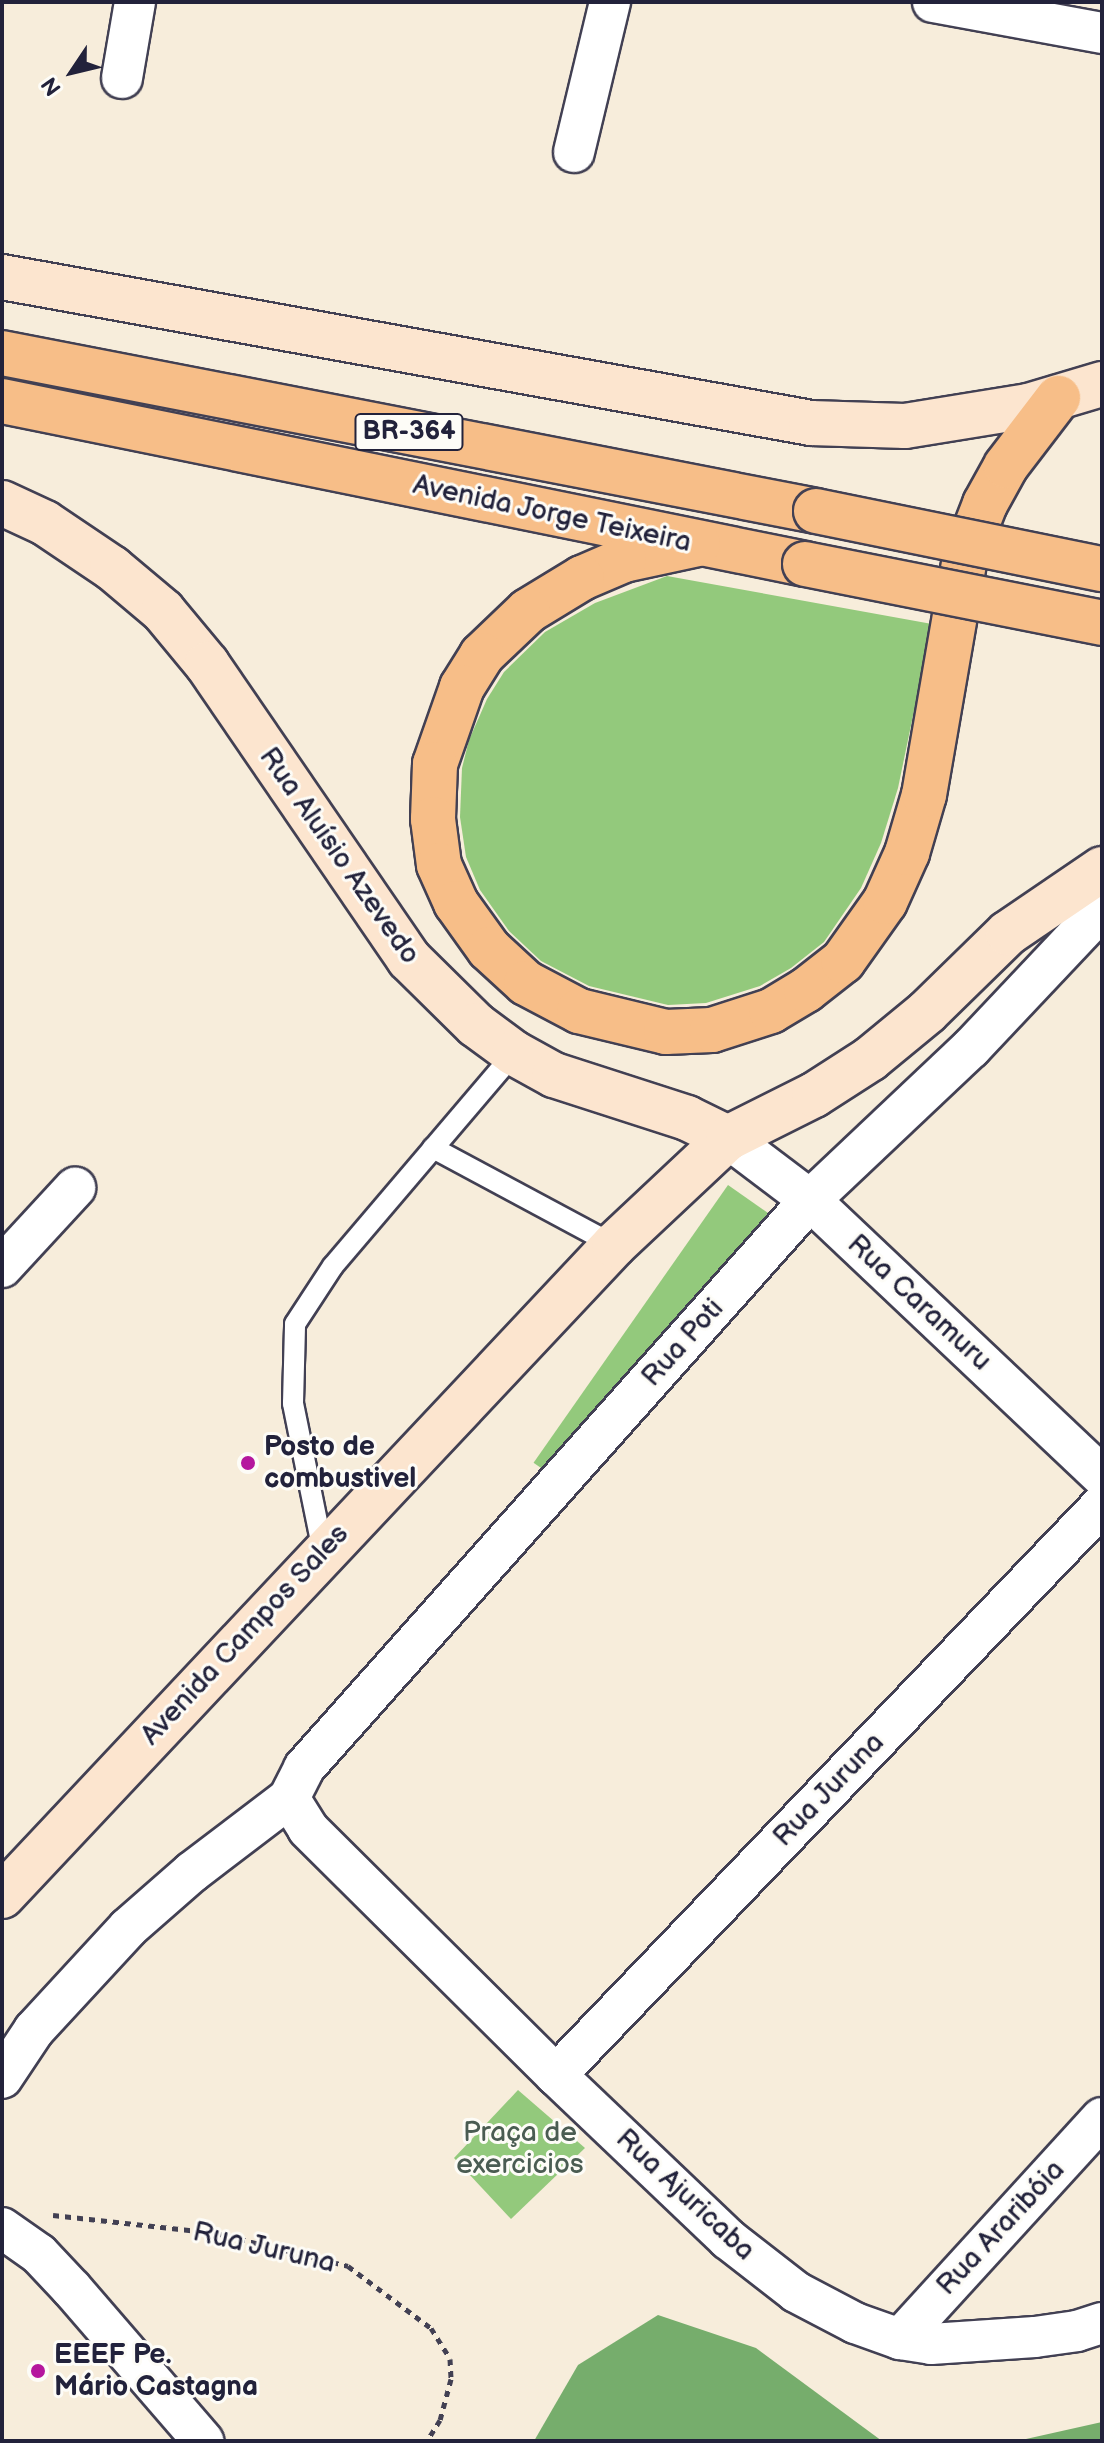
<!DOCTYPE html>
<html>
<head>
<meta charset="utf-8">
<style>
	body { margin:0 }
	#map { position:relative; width:1104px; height:2443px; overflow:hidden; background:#f7eddb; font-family:"Balsamiq Sans",sans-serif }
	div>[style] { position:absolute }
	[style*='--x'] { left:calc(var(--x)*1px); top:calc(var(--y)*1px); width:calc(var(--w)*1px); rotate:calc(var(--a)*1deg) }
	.green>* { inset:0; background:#93c97c; transform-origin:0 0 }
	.forest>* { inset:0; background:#76ad6c }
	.path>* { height:5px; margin-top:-2.5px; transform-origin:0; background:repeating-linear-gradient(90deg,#424053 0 6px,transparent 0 12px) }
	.roads { filter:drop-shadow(2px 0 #424053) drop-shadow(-2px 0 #424053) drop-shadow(0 2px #424053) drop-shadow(0 -2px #424053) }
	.lane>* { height:20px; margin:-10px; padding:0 10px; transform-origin:10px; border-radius:10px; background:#fff }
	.street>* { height:40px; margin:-20px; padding:0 20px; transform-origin:20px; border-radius:20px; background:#fff }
	.secondary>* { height:44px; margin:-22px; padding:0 22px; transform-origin:22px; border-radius:22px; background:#fce5cf }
	.highway>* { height:44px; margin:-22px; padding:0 22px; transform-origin:22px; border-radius:22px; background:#f7be88 }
	.bridges { filter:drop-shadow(2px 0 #424053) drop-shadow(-2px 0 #424053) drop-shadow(0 2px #424053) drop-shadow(0 -2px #424053) }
	.highway-bridge>* { height:44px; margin:-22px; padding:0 22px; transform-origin:22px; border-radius:22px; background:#f7be88 }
	.dots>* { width:22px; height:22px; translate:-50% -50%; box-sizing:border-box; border:4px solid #fdfcf7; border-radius:50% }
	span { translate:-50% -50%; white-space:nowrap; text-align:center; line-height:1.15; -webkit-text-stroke:6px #fdfcf7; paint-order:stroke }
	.shield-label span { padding:2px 6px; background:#fdfcf7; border:2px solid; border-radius:6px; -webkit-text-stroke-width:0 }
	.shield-label { font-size:26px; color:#22223b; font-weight:700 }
	.street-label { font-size:28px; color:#22223b }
	.poi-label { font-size:28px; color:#22223b; font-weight:700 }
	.left { translate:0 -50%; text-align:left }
	.park-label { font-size:28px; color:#4a5c52 }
	.frame { position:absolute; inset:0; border:4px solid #22223b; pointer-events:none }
	.north { position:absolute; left:32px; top:32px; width:80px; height:80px; -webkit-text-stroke:6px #fdfcf7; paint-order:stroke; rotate:235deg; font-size:22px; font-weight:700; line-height:32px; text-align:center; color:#22223b }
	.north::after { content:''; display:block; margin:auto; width:28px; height:36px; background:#22223b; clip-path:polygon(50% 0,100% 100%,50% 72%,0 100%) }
</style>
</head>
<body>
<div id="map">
	<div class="green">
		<div style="clip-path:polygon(667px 576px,932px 624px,898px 788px,881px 843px,861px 888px,824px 942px,791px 968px,760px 986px,706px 1003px,668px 1005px,589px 986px,541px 961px,509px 931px,480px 890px,466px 857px,460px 817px,462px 768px,469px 740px,487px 699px,504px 672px,545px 632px,595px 603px)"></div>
		<div style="left:728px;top:1185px;width:51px;height:339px;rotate:35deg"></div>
		<div style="clip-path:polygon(518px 2090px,585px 2148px,511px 2219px,454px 2158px)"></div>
	</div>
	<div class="forest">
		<div style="clip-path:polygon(658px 2315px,756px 2348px,882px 2441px,534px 2441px,578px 2365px)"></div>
		<div style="clip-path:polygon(1102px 2422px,1102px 2441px,1017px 2441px)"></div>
	</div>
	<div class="path">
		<div style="--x:53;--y:2215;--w:164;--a:6.3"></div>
		<div style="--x:216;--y:2233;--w:136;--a:14"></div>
		<div style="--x:348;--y:2266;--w:104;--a:36.8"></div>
		<div style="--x:431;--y:2328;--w:36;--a:58"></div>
		<div style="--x:450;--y:2359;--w:20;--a:87"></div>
		<div style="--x:451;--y:2379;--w:42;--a:105"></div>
		<div style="--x:440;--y:2420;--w:25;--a:122"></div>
	</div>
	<div class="roads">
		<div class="lane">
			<div style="--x:433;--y:1148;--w:205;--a:28.2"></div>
			<div style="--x:323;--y:1551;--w:151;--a:-101.5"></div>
			<div style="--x:293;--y:1403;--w:79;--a:-88.5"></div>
			<div style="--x:295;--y:1324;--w:69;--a:-56.8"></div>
			<div style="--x:333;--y:1266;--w:280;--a:-49.6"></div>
		</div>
		<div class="street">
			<div style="--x:933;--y:2;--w:172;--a:10.4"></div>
			<div style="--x:122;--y:78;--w:77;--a:-80.3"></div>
			<div style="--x:574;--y:152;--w:154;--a:-76.5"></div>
			<div style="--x:728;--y:1138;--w:103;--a:37.1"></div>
			<div style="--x:810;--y:1200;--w:402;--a:43.4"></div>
			<div style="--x:2;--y:1267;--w:108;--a:-47.3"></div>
			<div style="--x:289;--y:1798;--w:34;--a:-63"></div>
			<div style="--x:304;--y:1768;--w:761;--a:-48.3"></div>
			<div style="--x:810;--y:1200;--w:221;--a:-43.4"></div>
			<div style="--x:971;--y:1048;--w:191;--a:-46.7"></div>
			<div style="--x:289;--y:1798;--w:36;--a:58"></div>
			<div style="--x:308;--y:1829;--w:349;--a:44.8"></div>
			<div style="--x:556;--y:2075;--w:238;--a:43.6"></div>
			<div style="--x:728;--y:2239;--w:86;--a:37.9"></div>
			<div style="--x:796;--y:2292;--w:67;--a:27.7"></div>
			<div style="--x:855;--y:2323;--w:48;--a:19.6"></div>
			<div style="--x:900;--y:2339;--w:31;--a:9"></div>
			<div style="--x:931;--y:2344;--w:104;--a:-3.9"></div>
			<div style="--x:1035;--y:2337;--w:42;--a:-8.1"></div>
			<div style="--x:1077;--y:2331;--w:26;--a:-18"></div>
			<div style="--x:556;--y:2075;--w:789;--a:-46.23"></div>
			<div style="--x:2;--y:2078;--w:58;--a:-56.3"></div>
			<div style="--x:34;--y:2030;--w:139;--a:-47.3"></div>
			<div style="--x:128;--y:1928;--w:85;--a:-41.2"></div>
			<div style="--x:192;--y:1872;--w:122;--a:-37.3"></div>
			<div style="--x:2;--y:2228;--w:45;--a:35.1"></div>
			<div style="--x:39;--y:2254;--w:48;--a:46.7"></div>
			<div style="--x:72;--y:2289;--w:201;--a:49.2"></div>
			<div style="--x:900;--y:2339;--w:299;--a:-47.6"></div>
		</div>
		<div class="secondary">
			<div style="--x:2;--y:277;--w:822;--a:10.23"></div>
			<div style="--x:811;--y:423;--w:94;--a:1.8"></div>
			<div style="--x:905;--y:426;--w:125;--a:-9.2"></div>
			<div style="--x:1028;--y:406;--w:77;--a:-16.6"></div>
			<div style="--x:2;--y:503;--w:47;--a:24.9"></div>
			<div style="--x:45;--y:523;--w:81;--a:33.9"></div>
			<div style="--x:112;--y:568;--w:67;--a:40.1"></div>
			<div style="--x:163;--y:611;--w:69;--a:50.3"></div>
			<div style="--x:207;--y:664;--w:358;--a:55.6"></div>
			<div style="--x:409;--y:959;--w:94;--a:44.6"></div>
			<div style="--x:476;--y:1025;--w:47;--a:36.4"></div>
			<div style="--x:514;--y:1053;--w:46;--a:28.8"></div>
			<div style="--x:554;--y:1075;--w:140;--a:17.9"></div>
			<div style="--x:687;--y:1118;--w:46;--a:26"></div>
			<div style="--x:2;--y:1896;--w:894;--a:-46.77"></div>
			<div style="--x:614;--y:1245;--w:156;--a:-43.2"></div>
			<div style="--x:728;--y:1138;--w:96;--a:-26.6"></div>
			<div style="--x:814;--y:1095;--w:67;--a:-32.7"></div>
			<div style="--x:870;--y:1059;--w:74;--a:-39.5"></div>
			<div style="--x:927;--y:1012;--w:113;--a:-44.3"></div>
			<div style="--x:1008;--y:933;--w:114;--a:-34.2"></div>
		</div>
		<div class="highway">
			<div style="--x:2;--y:353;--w:829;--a:10.98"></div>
			<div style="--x:2;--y:401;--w:819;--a:11.47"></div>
			<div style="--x:698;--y:544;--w:76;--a:167.8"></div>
			<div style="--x:624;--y:560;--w:46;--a:156.8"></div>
			<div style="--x:582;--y:578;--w:63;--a:148.6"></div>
			<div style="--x:528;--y:611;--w:64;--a:136.3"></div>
			<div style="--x:482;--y:655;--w:38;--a:122"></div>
			<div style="--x:462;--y:687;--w:82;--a:109.3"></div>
			<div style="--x:435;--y:764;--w:55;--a:92.1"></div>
			<div style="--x:433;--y:819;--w:46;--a:82.6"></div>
			<div style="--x:439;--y:865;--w:42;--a:65.9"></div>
			<div style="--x:456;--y:903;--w:57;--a:54.3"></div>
			<div style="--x:489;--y:949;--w:50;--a:42.6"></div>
			<div style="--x:526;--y:983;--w:60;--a:27.8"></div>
			<div style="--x:579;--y:1011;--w:89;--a:13.6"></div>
			<div style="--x:666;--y:1032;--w:46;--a:-2.5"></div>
			<div style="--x:712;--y:1030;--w:62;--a:-17.9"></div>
			<div style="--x:771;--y:1011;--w:41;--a:-31"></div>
			<div style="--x:806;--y:990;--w:47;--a:-38.1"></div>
			<div style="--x:843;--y:961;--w:72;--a:-54.6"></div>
			<div style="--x:885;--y:902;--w:54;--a:-65.8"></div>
			<div style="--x:907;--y:853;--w:60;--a:-73.7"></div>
			<div style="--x:924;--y:795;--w:246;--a:-80.2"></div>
			<div style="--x:966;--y:553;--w:53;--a:-68.8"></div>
			<div style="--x:985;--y:504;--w:43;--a:-61.1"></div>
			<div style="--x:1006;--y:466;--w:86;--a:-52.6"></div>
		</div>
	</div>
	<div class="bridges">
		<div class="highway-bridge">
			<div style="--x:816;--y:511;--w:292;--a:11.5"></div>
			<div style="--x:805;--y:564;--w:303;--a:11.2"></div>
		</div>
	</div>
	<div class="dots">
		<div style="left:248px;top:1463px;background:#b5179e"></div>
		<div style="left:38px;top:2371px;background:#b5179e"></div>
	</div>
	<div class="shield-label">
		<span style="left:409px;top:432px">BR-364</span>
	</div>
	<div class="street-label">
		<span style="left:552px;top:514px;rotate:12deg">Avenida Jorge Teixeira</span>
		<span style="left:339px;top:856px;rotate:55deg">Rua Aluísio Azevedo</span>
		<span style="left:919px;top:1303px;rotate:43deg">Rua Caramuru</span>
		<span style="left:683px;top:1343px;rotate:-48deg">Rua Poti</span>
		<span style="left:245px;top:1635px;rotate:-47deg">Avenida Campos Sales</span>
		<span style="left:829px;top:1790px;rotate:-46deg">Rua Juruna</span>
		<span style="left:685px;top:2195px;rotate:43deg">Rua Ajuricaba</span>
		<span style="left:1001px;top:2228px;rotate:-47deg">Rua Araribóia</span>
		<span style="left:264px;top:2248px;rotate:13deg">Rua Juruna</span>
	</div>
	<div class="poi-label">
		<span class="left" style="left:264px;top:1463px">Posto de<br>combustivel</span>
		<span class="left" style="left:54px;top:2371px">EEEF Pe.<br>Mário Castagna</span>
	</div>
	<div class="park-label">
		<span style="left:520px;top:2149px">Praça de<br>exercicios</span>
	</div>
	<div class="frame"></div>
	<div class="north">N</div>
</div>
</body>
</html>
